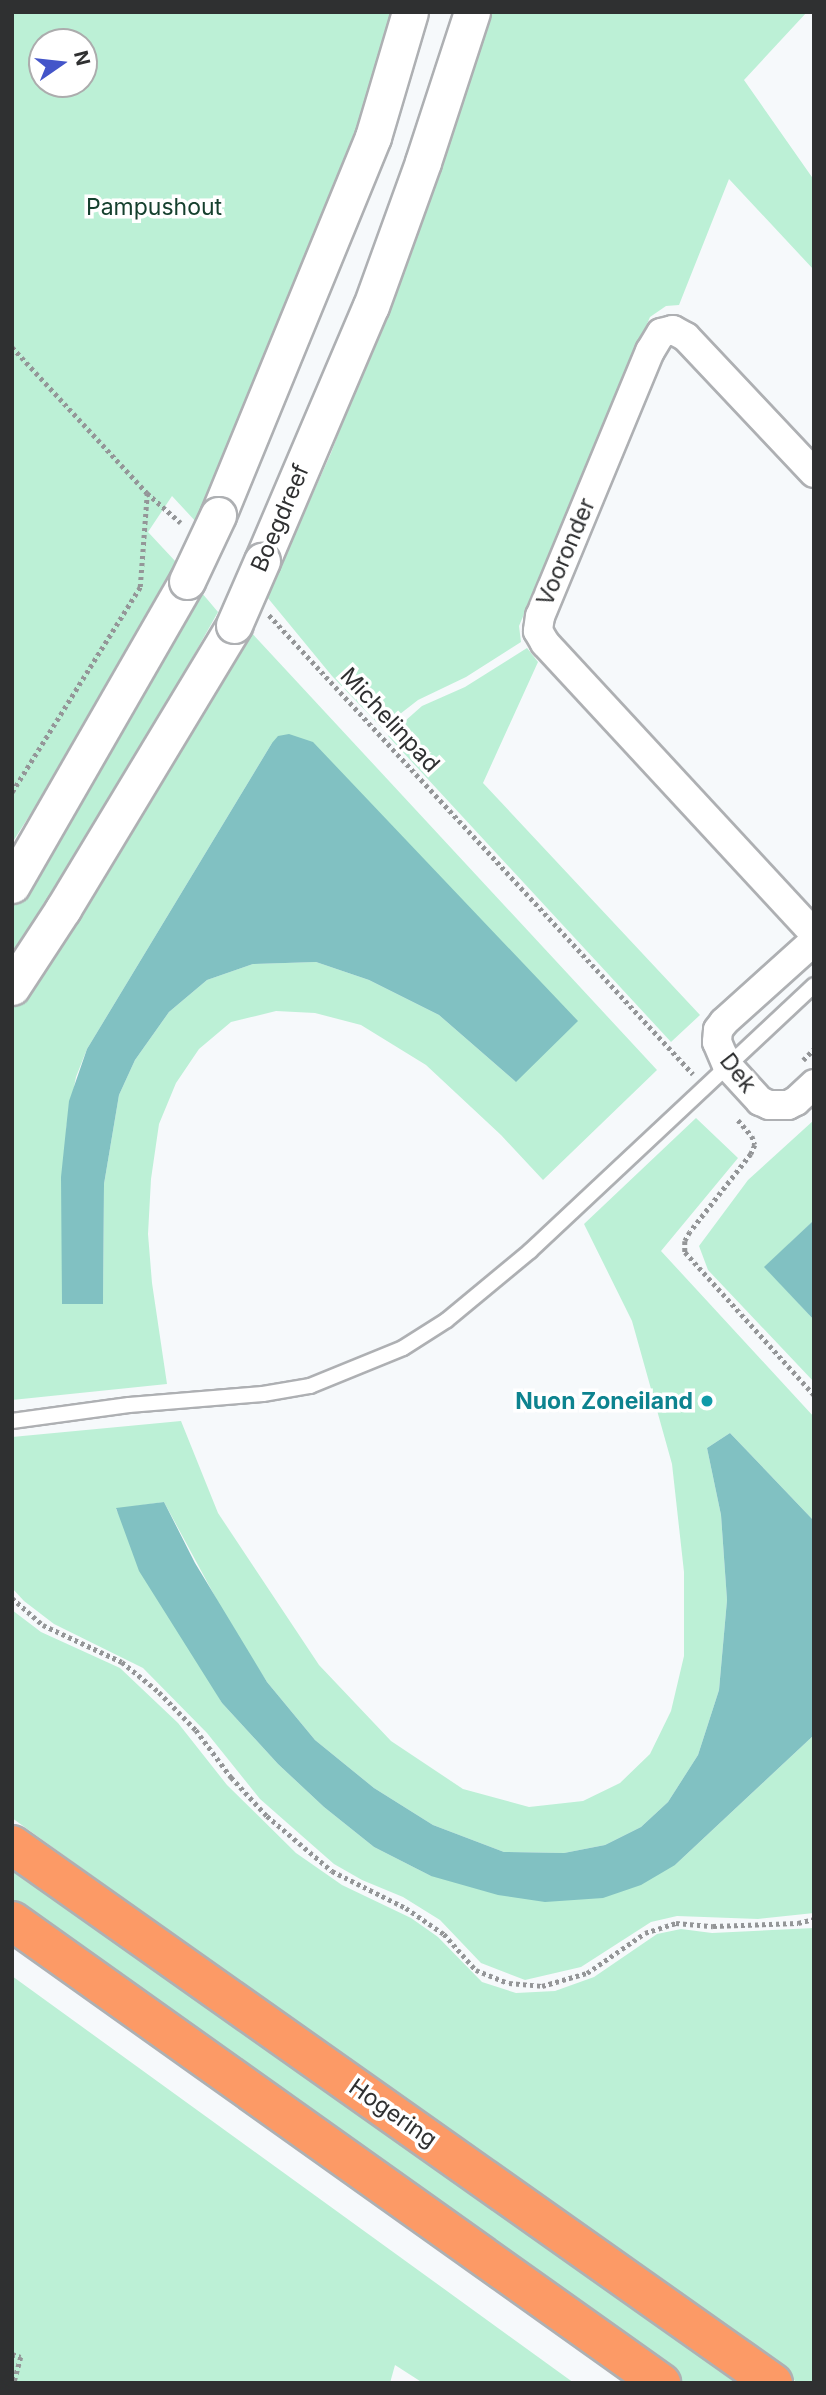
<!DOCTYPE html>
<html>
<head>
<meta charset="utf-8">
<style>
	body { margin:0 }
	#map { position:relative; width:826px; height:2395px; overflow:hidden; background:#f6f9fb; font-family:Inter,sans-serif }
	div>[style] { position:absolute }
	[style*='--x'] { left:calc(var(--x)*1px); top:calc(var(--y)*1px); width:calc(var(--w)*1px); rotate:calc(var(--a)*1deg) }
	.green>* { inset:0; background:#bcf0d6; transform-origin:0 0 }
	.water>* { inset:0; background:#81c1c2 }
	.path>* { height:4.5px; margin-top:-2.25px; transform-origin:0; background:repeating-linear-gradient(90deg,#949698 0 3.5px,transparent 0 7px) }
	.roads { filter:drop-shadow(2px 0 #aeb0b3) drop-shadow(-2px 0 #aeb0b3) drop-shadow(0 2px #aeb0b3) drop-shadow(0 -2px #aeb0b3) }
	.service>* { height:14px; margin:-7px; padding:0 7px; transform-origin:7px; border-radius:7px; background:#fff }
	.minor>* { height:28px; margin:-14px; padding:0 14px; transform-origin:14px; border-radius:14px; background:#fff }
	.tertiary>* { height:35px; margin:-17.5px; padding:0 17.5px; transform-origin:17.5px; border-radius:17.5px; background:#fff }
	.trunk>* { height:38px; margin:-19px; padding:0 19px; transform-origin:19px; border-radius:19px; background:#fc9a66 }
	.bridges { filter:drop-shadow(2px 0 #aeb0b3) drop-shadow(-2px 0 #aeb0b3) drop-shadow(0 2px #aeb0b3) drop-shadow(0 -2px #aeb0b3) }
	.tertiary-bridge>* { height:35px; margin:-17.5px; padding:0 17.5px; transform-origin:17.5px; border-radius:17.5px; background:#fff }
	.dots>* { width:19px; height:19px; translate:-50% -50%; box-sizing:border-box; border:4px solid #fff; border-radius:50% }
	span { translate:-50% -50%; white-space:nowrap; text-align:center; line-height:1.15; -webkit-text-stroke:7px #fff; paint-order:stroke }
	.park-label { font-size:23px; color:#15402e }
	.street-label { font-size:23px; color:#2f3031 }
	.culture-label { font-size:23px; color:#0d838f; font-weight:700 }
	.right { translate:-100% -50%; text-align:right }
	.frame { position:absolute; inset:0; border:14px solid #2f3031; pointer-events:none }
	.north { position:absolute; left:28px; top:28px; width:70px; height:70px; box-sizing:border-box; background:#fff; border:2px solid #acacad; border-radius:50%; rotate:76deg; font-size:19px; font-weight:700; line-height:28px; text-align:center; color:#2f3031 }
	.north::after { content:''; display:block; margin:auto; width:24px; height:32px; background:#4455c9; clip-path:polygon(50% 0,100% 100%,50% 72%,0 100%) }
</style>
</head>
<body>
<div id="map">
	<div class="green">
		<div style="clip-path:polygon(evenodd,12px 12px,392px 12px,373px 89px,198px 524px,172px 496px,148px 532px,176px 562px,118px 677px,12px 843px,12px 12px,42px 42px,84px 42px,84px 84px,42px 84px,42px 42px)"></div>
		<div style="clip-path:polygon(491px 12px,807px 12px,744px 80px,814px 180px,814px 270px,729px 179px,679px 305px,666px 306px,650px 317px,519px 626px,521px 642px,466px 677px,418px 700px,382px 728px,332px 676px,267px 597px,331px 453px,422px 215px)"></div>
		<div style="clip-path:polygon(196px 586px,218px 612px,66px 882px,12px 963px,12px 905px,104px 755px)"></div>
		<div style="clip-path:polygon(evenodd,249px 630px,657px 1070px,543px 1180px,501px 1135px,426px 1065px,361px 1025px,315px 1013px,276px 1011px,231px 1022px,199px 1049px,176px 1083px,159px 1124px,151px 1179px,148px 1234px,152px 1283px,167px 1384px,12px 1400px,12px 1007px,75px 915px,249px 630px,272px 743px,516px 1082px,439px 1015px,369px 980px,316px 962px,253px 964px,207px 980px,169px 1012px,135px 1060px,119px 1095px,104px 1184px,103px 1303px,66px 1129px,76px 1077px,87px 1049px,272px 743px)"></div>
		<div style="clip-path:polygon(527px 648px,538px 662px,483px 783px,700px 1015px,671px 1042px,388px 736px,422px 706px,465px 687px)"></div>
		<div style="clip-path:polygon(696px 1118px,738px 1158px,661px 1251px,814px 1417px,814px 1521px,730px 1433px,707px 1448px,721px 1515px,727px 1600px,719px 1690px,698px 1755px,668px 1802px,641px 1827px,605px 1845px,564px 1853px,504px 1852px,433px 1825px,374px 1788px,315px 1740px,267px 1682px,232px 1628px,164px 1502px,116px 1509px,222px 1703px,278px 1764px,324px 1807px,374px 1847px,431px 1876px,675px 1865px,814px 1735px,814px 1913px,758px 1919px,677px 1916px,651px 1922px,581px 1967px,525px 1980px,481px 1963px,440px 1920px,403px 1897px,362px 1880px,334px 1864px,260px 1799px,207px 1733px,143px 1668px,54px 1624px,24px 1601px,12px 1588px,12px 1437px,181px 1421px,218px 1513px,319px 1665px,391px 1741px,463px 1789px,529px 1807px,583px 1801px,620px 1783px,650px 1754px,671px 1711px,684px 1656px,684px 1572px,672px 1464px,632px 1321px,584px 1224px)"></div>
		<div style="clip-path:polygon(814px 1120px,814px 1220px,765px 1267px,814px 1320px,814px 1382px,708px 1270px,699px 1246px,748px 1180px)"></div>
		<div style="clip-path:polygon(12px 1610px,41px 1632px,120px 1668px,178px 1723px,227px 1785px,296px 1853px,342px 1885px,411px 1918px,438px 1937px,482px 1982px,516px 1993px,555px 1991px,594px 1977px,657px 1934px,681px 1929px,712px 1933px,814px 1928px,814px 2383px,798px 2383px,12px 1818px)"></div>
		<div style="left:12px;top:1856px;width:905px;height:45px;rotate:36deg"></div>
		<div style="clip-path:polygon(12px 1976px,574px 2383px,423px 2383px,395px 2365px,390px 2383px,12px 2383px)"></div>
	</div>
	<div class="water">
		<div style="clip-path:polygon(289px 734px,313px 742px,578px 1021px,516px 1082px,439px 1015px,369px 980px,316px 962px,253px 964px,207px 980px,169px 1012px,135px 1060px,119px 1095px,104px 1184px,103px 1304px,62px 1304px,61px 1177px,66px 1129px,69px 1101px,87px 1049px,272px 743px,278px 736px)"></div>
		<div style="clip-path:polygon(814px 1220px,814px 1320px,764px 1267px)"></div>
		<div style="clip-path:polygon(730px 1433px,814px 1521px,814px 1735px,675px 1865px,641px 1885px,603px 1898px,545px 1902px,498px 1895px,431px 1876px,374px 1847px,324px 1807px,278px 1764px,222px 1703px,139px 1571px,116px 1508px,164px 1502px,195px 1563px,267px 1682px,315px 1740px,374px 1788px,433px 1825px,504px 1852px,564px 1853px,605px 1845px,641px 1827px,668px 1802px,698px 1755px,719px 1690px,727px 1600px,721px 1515px,707px 1448px)"></div>
	</div>
	<div class="path">
		<div style="--x:12;--y:347;--w:199;--a:47.2"></div>
		<div style="--x:147;--y:493;--w:45;--a:41.4"></div>
		<div style="--x:269;--y:615;--w:625;--a:47.27"></div>
		<div style="--x:12;--y:792;--w:242;--a:-58"></div>
		<div style="--x:140;--y:587;--w:93;--a:-85.7"></div>
		<div style="--x:803;--y:1060;--w:16;--a:-45"></div>
		<div style="--x:738;--y:1120;--w:21;--a:49"></div>
		<div style="--x:752;--y:1136;--w:9;--a:72"></div>
		<div style="--x:755;--y:1145;--w:10;--a:114"></div>
		<div style="--x:751;--y:1154;--w:99;--a:128"></div>
		<div style="--x:690;--y:1232;--w:10;--a:119"></div>
		<div style="--x:685;--y:1241;--w:11;--a:90"></div>
		<div style="--x:685;--y:1252;--w:193;--a:47.9"></div>
		<div style="--x:12;--y:1598;--w:41;--a:41.1"></div>
		<div style="--x:43;--y:1625;--w:87;--a:25.1"></div>
		<div style="--x:122;--y:1662;--w:48;--a:39"></div>
		<div style="--x:159;--y:1692;--w:53;--a:45.8"></div>
		<div style="--x:196;--y:1730;--w:59;--a:53.3"></div>
		<div style="--x:231;--y:1777;--w:53;--a:47.3"></div>
		<div style="--x:267;--y:1816;--w:85;--a:40.2"></div>
		<div style="--x:332;--y:1871;--w:83;--a:26.6"></div>
		<div style="--x:406;--y:1908;--w:46;--a:34.4"></div>
		<div style="--x:444;--y:1934;--w:48;--a:48.4"></div>
		<div style="--x:476;--y:1970;--w:35;--a:22"></div>
		<div style="--x:509;--y:1983;--w:33;--a:5"></div>
		<div style="--x:542;--y:1986;--w:47;--a:-16.1"></div>
		<div style="--x:587;--y:1973;--w:70;--a:-34.6"></div>
		<div style="--x:645;--y:1933;--w:33;--a:-18"></div>
		<div style="--x:676;--y:1923;--w:37;--a:5"></div>
		<div style="--x:713;--y:1926;--w:85;--a:-2"></div>
		<div style="--x:798;--y:1923;--w:16;--a:-14"></div>
		<div style="--x:12;--y:2354;--w:9;--a:18"></div>
		<div style="--x:21;--y:2357;--w:27;--a:105"></div>
	</div>
	<div class="roads">
		<div class="service">
			<div style="--x:12;--y:1421;--w:118;--a:-7.8"></div>
			<div style="--x:129;--y:1405;--w:134;--a:-4.7"></div>
			<div style="--x:263;--y:1394;--w:48;--a:-9.7"></div>
			<div style="--x:310;--y:1386;--w:100;--a:-22.2"></div>
			<div style="--x:403;--y:1348;--w:52;--a:-32.5"></div>
			<div style="--x:447;--y:1320;--w:108;--a:-39.7"></div>
			<div style="--x:530;--y:1251;--w:389;--a:-43.1"></div>
		</div>
		<div class="minor">
			<div style="--x:814;--y:473;--w:187;--a:-133.3"></div>
			<div style="--x:686;--y:337;--w:15;--a:-152"></div>
			<div style="--x:673;--y:330;--w:12;--a:166"></div>
			<div style="--x:661;--y:333;--w:21;--a:121"></div>
			<div style="--x:650;--y:351;--w:287;--a:112.5"></div>
			<div style="--x:540;--y:616;--w:15;--a:98"></div>
			<div style="--x:538;--y:631;--w:14;--a:60"></div>
			<div style="--x:545;--y:643;--w:396;--a:47.2"></div>
			<div style="--x:814;--y:941;--w:121;--a:138"></div>
			<div style="--x:724;--y:1022;--w:10;--a:127"></div>
			<div style="--x:718;--y:1030;--w:12;--a:95"></div>
			<div style="--x:717;--y:1042;--w:25;--a:67"></div>
			<div style="--x:727;--y:1065;--w:49;--a:47.5"></div>
			<div style="--x:760;--y:1101;--w:10;--a:24"></div>
			<div style="--x:769;--y:1105;--w:19;--a:0"></div>
			<div style="--x:788;--y:1105;--w:9;--a:-27"></div>
			<div style="--x:796;--y:1101;--w:25;--a:-43"></div>
		</div>
		<div class="tertiary">
			<div style="--x:218;--y:515;--w:409;--a:-67.7"></div>
			<div style="--x:373;--y:137;--w:130;--a:-73.5"></div>
			<div style="--x:262;--y:561;--w:277;--a:-66.9"></div>
			<div style="--x:371;--y:306;--w:153;--a:-70.1"></div>
			<div style="--x:423;--y:162;--w:158;--a:-71.9"></div>
			<div style="--x:12;--y:885;--w:351;--a:-60.1"></div>
			<div style="--x:12;--y:987;--w:93;--a:-56.8"></div>
			<div style="--x:63;--y:909;--w:332;--a:-58.9"></div>
		</div>
		<div class="trunk">
			<div style="--x:12;--y:1845;--w:932;--a:35.26"></div>
			<div style="--x:12;--y:1921;--w:797;--a:35.45"></div>
		</div>
	</div>
	<div class="bridges">
		<div class="tertiary-bridge">
			<div style="--x:187;--y:581;--w:73;--a:-64.8"></div>
			<div style="--x:234;--y:625;--w:70;--a:-66.4"></div>
		</div>
	</div>
	<div class="dots">
		<div style="left:707px;top:1401px;background:#0f9aa8"></div>
	</div>
	<div class="park-label">
		<span style="left:154px;top:207px">Pampushout</span>
	</div>
	<div class="street-label">
		<span style="left:280px;top:518px;rotate:-67deg">Boegdreef</span>
		<span style="left:566px;top:552px;rotate:-67deg">Vooronder</span>
		<span style="left:390px;top:720px;rotate:47deg">Michelinpad</span>
		<span style="left:738px;top:1073px;rotate:52deg">Dek</span>
		<span style="left:393px;top:2113px;rotate:35deg">Hogering</span>
	</div>
	<div class="culture-label">
		<span class="right" style="left:693px;top:1401px">Nuon Zoneiland</span>
	</div>
	<div class="frame"></div>
	<div class="north">N</div>
</div>
</body>
</html>
